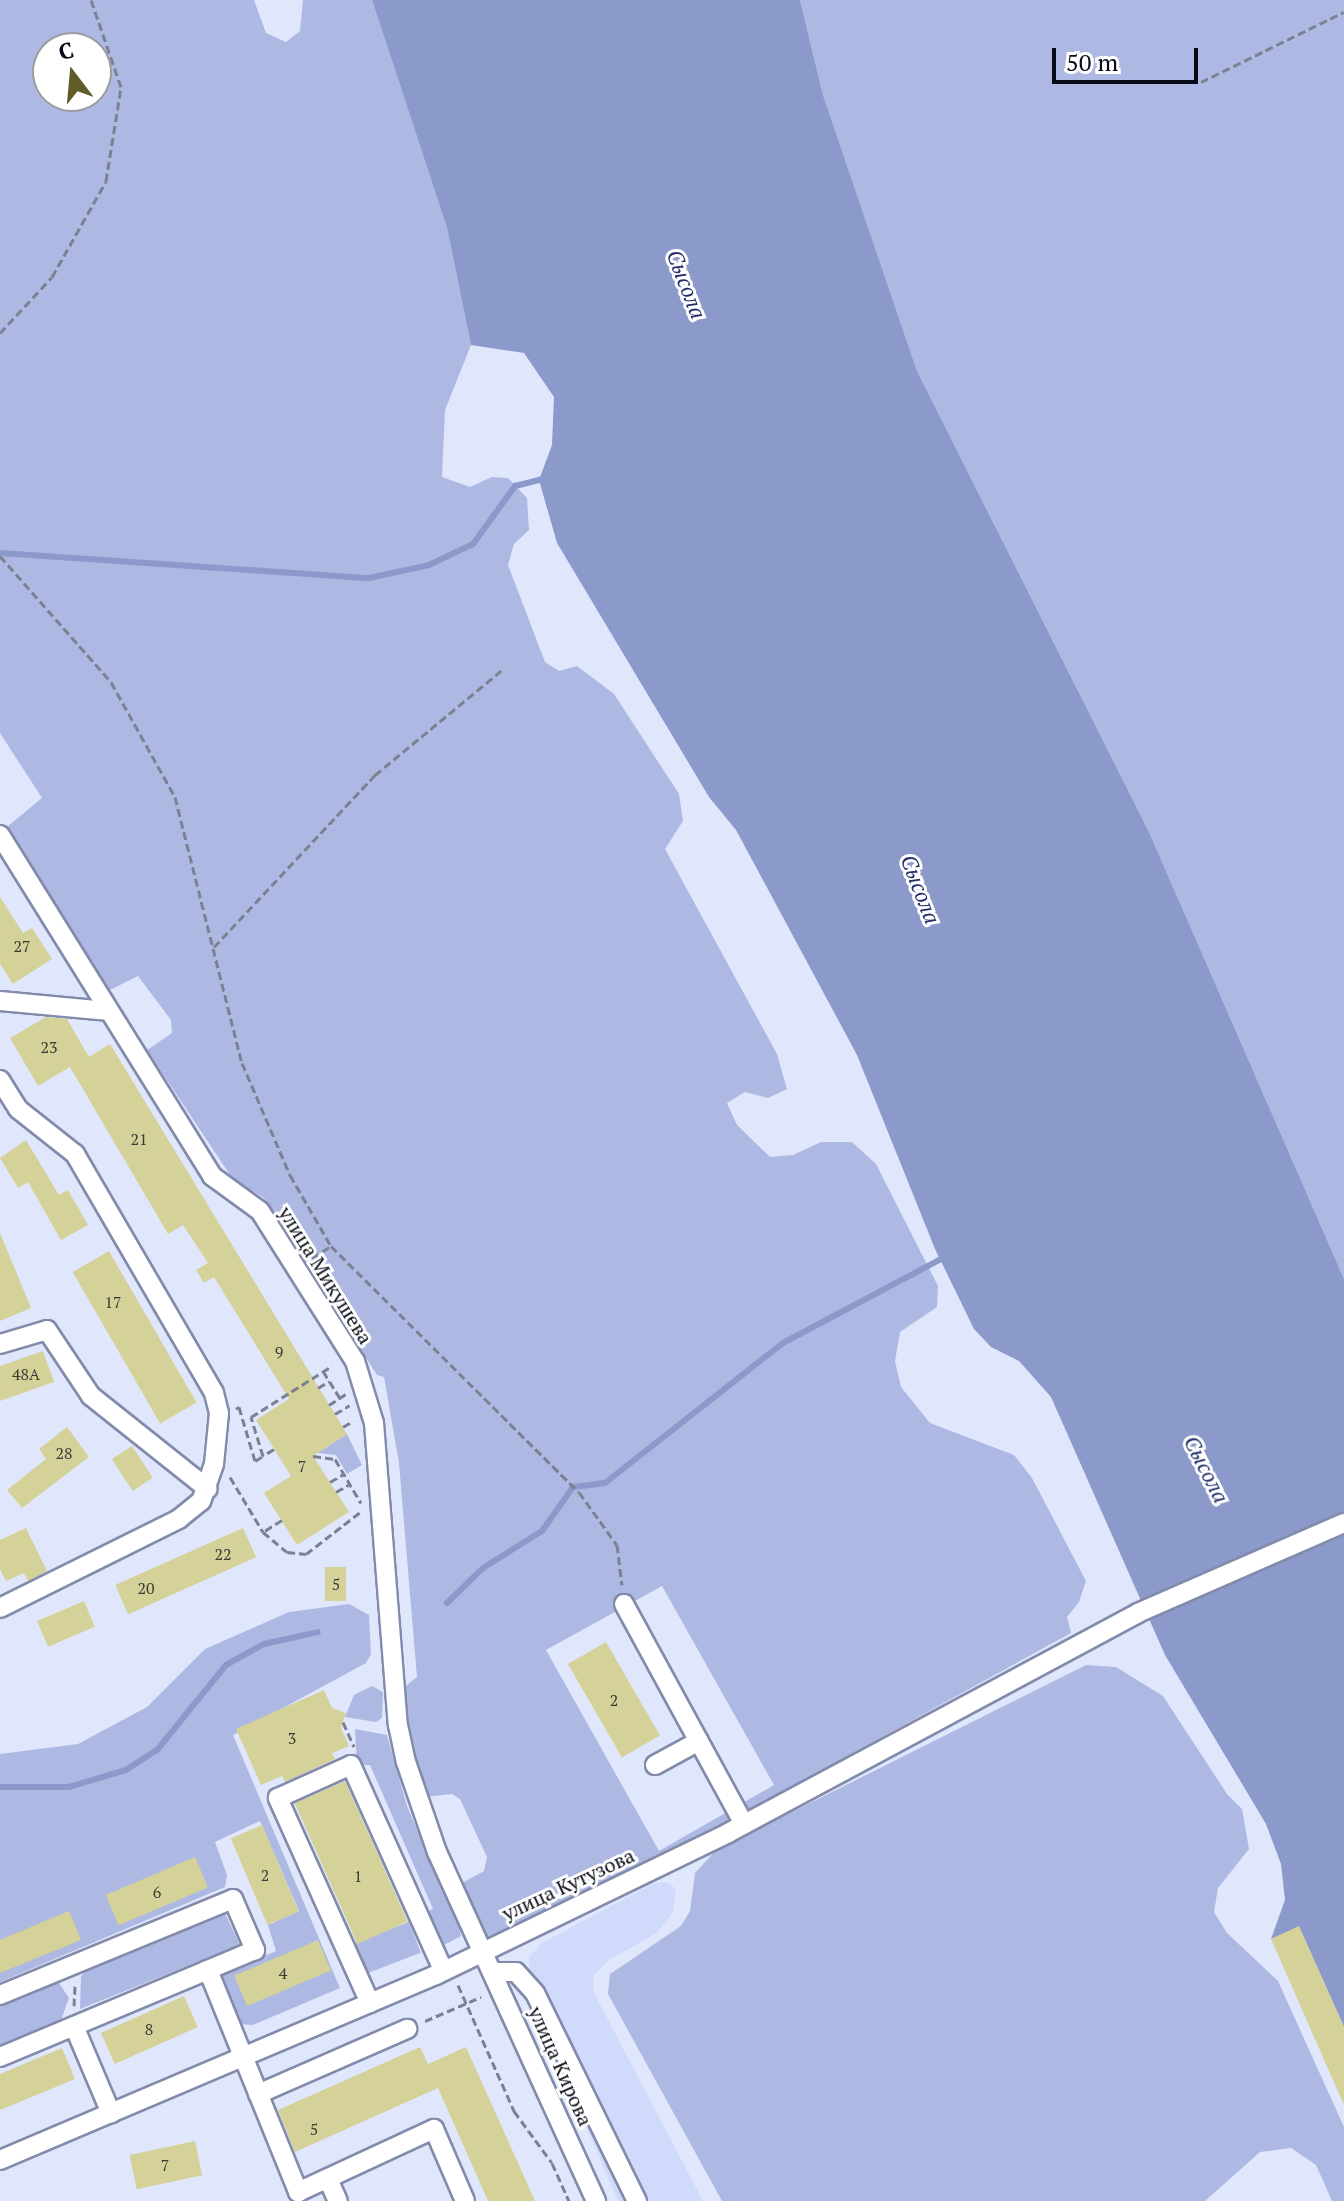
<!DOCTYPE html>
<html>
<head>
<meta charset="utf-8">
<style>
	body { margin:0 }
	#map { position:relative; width:1344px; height:2201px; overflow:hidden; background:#e0e7fc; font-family:"PT Serif",serif }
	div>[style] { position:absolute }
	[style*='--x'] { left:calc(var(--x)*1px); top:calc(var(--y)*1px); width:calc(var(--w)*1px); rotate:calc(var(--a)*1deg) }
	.built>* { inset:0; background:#d0dafb }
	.green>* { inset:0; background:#adb9e2; transform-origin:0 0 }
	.water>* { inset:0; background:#8b99cb }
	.stream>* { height:6px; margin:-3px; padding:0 3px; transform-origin:3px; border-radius:3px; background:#8b99cb }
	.building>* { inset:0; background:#d5d299; transform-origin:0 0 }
	.path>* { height:3px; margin-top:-1.5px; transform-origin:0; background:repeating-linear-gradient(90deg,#7c8191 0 8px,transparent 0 12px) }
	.roads { filter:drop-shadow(2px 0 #828bab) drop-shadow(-2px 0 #828bab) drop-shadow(0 2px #828bab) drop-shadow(0 -2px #828bab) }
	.minor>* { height:18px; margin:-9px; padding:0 9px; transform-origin:9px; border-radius:9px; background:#fff }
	span { translate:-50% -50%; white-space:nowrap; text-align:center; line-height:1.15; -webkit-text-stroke:6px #fff; paint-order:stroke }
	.number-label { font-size:16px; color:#3b3c36 }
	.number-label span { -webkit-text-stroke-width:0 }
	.street-label { font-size:20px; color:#080a15 }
	.water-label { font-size:22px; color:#232e6a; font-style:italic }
	.north { position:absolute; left:32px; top:32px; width:80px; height:80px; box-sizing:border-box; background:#fff; border:2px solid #9c9da1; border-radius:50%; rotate:344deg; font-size:22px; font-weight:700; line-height:32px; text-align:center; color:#080a15 }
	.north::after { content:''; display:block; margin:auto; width:28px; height:36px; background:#605c29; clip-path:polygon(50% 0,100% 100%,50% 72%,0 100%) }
	.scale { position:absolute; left:1052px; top:48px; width:146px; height:36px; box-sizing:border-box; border:4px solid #080a15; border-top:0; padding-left:10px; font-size:24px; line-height:28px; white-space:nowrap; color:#080a15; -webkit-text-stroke:6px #fff; paint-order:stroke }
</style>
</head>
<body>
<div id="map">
	<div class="built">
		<div style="clip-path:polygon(667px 1882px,676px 1889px,673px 1912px,657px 1933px,609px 1960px,593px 1976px,594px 1993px,703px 2201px,618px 2201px,530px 1994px,529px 1957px,542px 1943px,652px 1884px)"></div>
	</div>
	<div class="green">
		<div style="clip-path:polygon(evenodd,0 0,254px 0,266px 33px,286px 42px,300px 31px,303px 0,372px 0,447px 228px,471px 345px,445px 410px,442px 477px,470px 487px,492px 477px,508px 478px,527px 498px,529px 530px,514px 544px,508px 565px,545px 662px,559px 671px,577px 666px,614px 694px,679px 794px,683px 821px,665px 849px,777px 1054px,787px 1089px,768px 1098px,745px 1092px,727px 1103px,737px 1125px,770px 1157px,793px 1155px,821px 1142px,852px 1142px,876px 1164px,938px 1286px,937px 1307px,900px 1332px,895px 1361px,901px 1387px,930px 1423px,1014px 1455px,1032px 1478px,1086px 1581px,1079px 1602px,1067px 1617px,1071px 1633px,662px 1858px,487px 1944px,460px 1884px,484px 1871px,487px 1857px,460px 1799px,452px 1794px,425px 1797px,407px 1739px,403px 1688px,417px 1677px,399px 1463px,384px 1377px,377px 1375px,264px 1198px,232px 1178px,147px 1050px,172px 1033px,171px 1020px,138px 976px,100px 995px,92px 992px,8px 826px,42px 798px,0 733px,0 0,48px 48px,96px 48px,96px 96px,48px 96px,48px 48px,0 0,662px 1586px,774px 1785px,659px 1851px,546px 1650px,662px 1586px)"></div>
		<div style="clip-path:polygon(800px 0,1344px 0,1344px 1279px,1149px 832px,917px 371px,823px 95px)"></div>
		<div style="clip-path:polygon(347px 1434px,362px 1465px,347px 1474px,336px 1455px,317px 1453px)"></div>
		<div style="clip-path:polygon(349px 1604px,369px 1615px,371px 1654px,366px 1663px,233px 1735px,340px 1988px,253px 2025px,238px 2024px,219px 1976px,276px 1951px,268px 1925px,299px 1911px,260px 1821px,215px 1842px,227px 1875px,225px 1887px,0 1982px,0 1754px,78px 1744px,147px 1707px,205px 1649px,289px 1612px)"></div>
		<div style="clip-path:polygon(1086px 1665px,1116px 1667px,1163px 1696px,1227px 1794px,1242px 1809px,1249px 1849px,1218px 1888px,1214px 1912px,1227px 1933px,1278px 1981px,1344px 2127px,1344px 2201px,1332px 2201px,1316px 2165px,1291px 2148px,1260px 2152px,1205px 2201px,722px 2201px,608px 1994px,610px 1974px,681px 1926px,690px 1911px,695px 1873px,716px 1850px)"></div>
		<div style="clip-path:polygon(372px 1686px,383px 1692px,382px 1718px,376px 1722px,345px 1717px,354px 1695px)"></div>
		<div style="clip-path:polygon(355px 1729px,387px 1735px,407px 1806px,459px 1928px,461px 1936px,444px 1945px,424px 1913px,433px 1909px,370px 1765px,357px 1765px)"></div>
		<div style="clip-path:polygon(224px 1911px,240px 1945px,80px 2009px,81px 1976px,90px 1967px)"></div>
		<div style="left:409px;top:1922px;width:33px;height:58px;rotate:69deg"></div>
		<div style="clip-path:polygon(57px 1980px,69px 1998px,60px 2023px,0 2048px,0 2003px)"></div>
	</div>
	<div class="water">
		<div style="clip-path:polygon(372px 0,800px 0,823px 95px,917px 371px,1149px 832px,1344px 1279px,1344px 2027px,1299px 1927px,1271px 1939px,1285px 1900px,1281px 1864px,1266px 1824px,1165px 1655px,1051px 1397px,1019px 1361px,991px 1347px,974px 1329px,935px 1249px,857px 1055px,736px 830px,709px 797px,557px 543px,539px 480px,552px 445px,554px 397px,524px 353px,471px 345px,447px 228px)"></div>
	</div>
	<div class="stream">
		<div style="--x:0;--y:553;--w:370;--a:3.9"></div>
		<div style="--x:369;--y:578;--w:61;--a:-12.2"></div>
		<div style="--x:429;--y:565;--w:49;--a:-25.5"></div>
		<div style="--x:473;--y:544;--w:72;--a:-54.1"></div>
		<div style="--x:515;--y:486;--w:32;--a:-14"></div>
		<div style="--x:447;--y:1603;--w:50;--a:-44.2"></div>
		<div style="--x:483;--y:1568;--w:70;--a:-32.1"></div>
		<div style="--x:542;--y:1531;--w:54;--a:-54.8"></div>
		<div style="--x:573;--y:1487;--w:32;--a:-7"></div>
		<div style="--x:605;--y:1483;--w:226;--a:-38.2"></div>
		<div style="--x:783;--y:1343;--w:183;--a:-28"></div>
		<div style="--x:0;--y:1787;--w:69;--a:0"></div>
		<div style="--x:69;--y:1787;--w:59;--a:-16.6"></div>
		<div style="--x:126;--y:1770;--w:37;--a:-33"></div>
		<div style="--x:157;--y:1750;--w:109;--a:-50.9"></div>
		<div style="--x:226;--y:1665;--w:43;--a:-28.9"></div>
		<div style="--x:264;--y:1644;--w:55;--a:-12.5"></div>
	</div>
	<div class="building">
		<div style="clip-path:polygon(0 897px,23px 933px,32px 928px,52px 959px,13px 984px,0 964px)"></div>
		<div style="clip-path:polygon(46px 1017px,67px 1019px,89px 1057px,110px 1044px,347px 1434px,313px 1456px,349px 1512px,297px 1545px,264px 1493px,291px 1476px,256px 1420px,289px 1399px,214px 1277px,204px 1283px,196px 1270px,208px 1263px,183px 1225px,168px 1234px,70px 1067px,38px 1086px,10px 1038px)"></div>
		<div style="clip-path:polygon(26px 1140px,59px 1195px,68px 1190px,88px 1225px,61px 1240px,28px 1182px,18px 1188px,0 1158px)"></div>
		<div style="clip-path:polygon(0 1233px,31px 1308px,0 1321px)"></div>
		<div style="left:109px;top:1251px;width:175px;height:42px;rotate:60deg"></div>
		<div style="clip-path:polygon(43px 1351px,54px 1382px,0 1401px,0 1366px)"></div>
		<div style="clip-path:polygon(67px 1427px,89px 1457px,22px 1508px,7px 1490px,46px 1459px,39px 1449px)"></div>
		<div style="left:132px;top:1446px;width:38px;height:24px;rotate:57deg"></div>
		<div style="clip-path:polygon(26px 1528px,47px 1571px,28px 1581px,24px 1573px,6px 1581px,0 1569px,0 1540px)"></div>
		<div style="left:243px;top:1528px;width:32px;height:140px;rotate:66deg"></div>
		<div style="left:325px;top:1567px;width:21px;height:34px"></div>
		<div style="left:84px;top:1601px;width:28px;height:51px;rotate:67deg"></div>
		<div style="left:606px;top:1642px;width:108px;height:44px;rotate:60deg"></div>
		<div style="clip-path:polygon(324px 1690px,332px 1708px,346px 1713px,341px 1728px,349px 1746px,332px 1753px,335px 1759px,285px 1782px,282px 1776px,261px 1785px,236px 1729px)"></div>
		<div style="left:345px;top:1781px;width:154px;height:55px;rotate:66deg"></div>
		<div style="left:262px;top:1825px;width:94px;height:34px;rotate:67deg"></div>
		<div style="left:195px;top:1857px;width:33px;height:97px;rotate:67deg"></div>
		<div style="clip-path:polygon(69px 1911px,81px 1940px,0 1973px,0 1940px)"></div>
		<div style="clip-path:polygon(1299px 1926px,1344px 2027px,1344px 2105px,1271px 1939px)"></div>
		<div style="left:318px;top:1940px;width:33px;height:91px;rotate:67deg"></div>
		<div style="left:184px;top:1996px;width:34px;height:91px;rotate:66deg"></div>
		<div style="clip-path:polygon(420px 2047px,428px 2064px,466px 2047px,535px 2201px,488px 2201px,438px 2088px,295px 2152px,278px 2110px)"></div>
		<div style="clip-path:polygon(62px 2048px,75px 2079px,0 2110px,0 2074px)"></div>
		<div style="left:195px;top:2141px;width:35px;height:67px;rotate:78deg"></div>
	</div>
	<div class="path">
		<div style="--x:1201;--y:82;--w:159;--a:-26.1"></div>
		<div style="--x:0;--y:333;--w:76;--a:-47.1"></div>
		<div style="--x:52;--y:277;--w:110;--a:-60.6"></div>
		<div style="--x:106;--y:181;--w:95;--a:-80.9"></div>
		<div style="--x:121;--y:87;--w:92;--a:-109"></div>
		<div style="--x:0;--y:556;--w:168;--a:48.6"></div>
		<div style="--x:111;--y:682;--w:132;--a:60.9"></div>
		<div style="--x:175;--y:797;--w:274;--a:75.9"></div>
		<div style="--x:242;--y:1063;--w:122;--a:66.8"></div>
		<div style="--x:290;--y:1175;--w:82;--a:60"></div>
		<div style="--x:331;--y:1246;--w:349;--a:44.8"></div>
		<div style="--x:579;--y:1492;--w:65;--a:54.4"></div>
		<div style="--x:617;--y:1545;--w:40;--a:82.9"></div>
		<div style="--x:214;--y:947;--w:236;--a:-46.9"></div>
		<div style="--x:375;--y:775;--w:165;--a:-39.6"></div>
		<div style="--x:312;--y:1258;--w:22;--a:-32"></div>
		<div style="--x:323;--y:1371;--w:32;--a:58"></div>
		<div style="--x:318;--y:1388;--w:13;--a:-32"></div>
		<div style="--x:329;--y:1405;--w:20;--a:-33"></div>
		<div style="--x:236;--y:1409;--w:4;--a:-34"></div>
		<div style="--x:239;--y:1407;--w:56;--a:73.5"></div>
		<div style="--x:255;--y:1461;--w:9;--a:-32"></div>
		<div style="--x:335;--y:1414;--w:17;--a:-31"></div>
		<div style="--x:343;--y:1427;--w:12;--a:-31"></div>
		<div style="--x:274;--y:1449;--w:13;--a:148"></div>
		<div style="--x:263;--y:1456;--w:41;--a:-107.1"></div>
		<div style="--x:251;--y:1417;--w:96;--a:-32.2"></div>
		<div style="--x:313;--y:1456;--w:22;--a:8"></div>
		<div style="--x:335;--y:1459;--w:51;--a:59.4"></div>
		<div style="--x:230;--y:1477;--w:64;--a:59"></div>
		<div style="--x:330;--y:1482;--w:16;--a:-30"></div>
		<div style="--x:336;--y:1492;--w:16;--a:-30"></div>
		<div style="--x:282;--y:1520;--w:22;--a:148"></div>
		<div style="--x:263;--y:1532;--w:31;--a:40"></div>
		<div style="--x:287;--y:1552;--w:19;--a:6"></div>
		<div style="--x:306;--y:1554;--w:72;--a:-37.7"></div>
		<div style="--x:343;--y:1722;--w:27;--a:66"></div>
		<div style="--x:458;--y:1985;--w:138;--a:66"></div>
		<div style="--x:514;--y:2111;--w:64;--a:53.8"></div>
		<div style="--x:552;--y:2163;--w:42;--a:65.9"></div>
		<div style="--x:74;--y:2006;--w:20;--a:-87"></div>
		<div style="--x:425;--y:2021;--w:61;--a:-23.2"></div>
	</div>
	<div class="roads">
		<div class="minor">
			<div style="--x:0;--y:835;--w:402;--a:58.1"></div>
			<div style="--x:212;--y:1176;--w:59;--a:36.1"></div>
			<div style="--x:260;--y:1211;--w:178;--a:57.7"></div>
			<div style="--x:355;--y:1361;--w:65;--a:73"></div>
			<div style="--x:374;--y:1423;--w:303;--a:85.5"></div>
			<div style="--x:398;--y:1725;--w:38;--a:78"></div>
			<div style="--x:406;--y:1762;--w:95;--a:71"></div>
			<div style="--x:437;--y:1852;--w:384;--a:65.5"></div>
			<div style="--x:0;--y:1001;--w:107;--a:5.3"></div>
			<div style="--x:0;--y:1080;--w:34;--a:58"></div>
			<div style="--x:18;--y:1109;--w:73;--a:38.3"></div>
			<div style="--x:75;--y:1154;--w:276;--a:59.8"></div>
			<div style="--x:214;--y:1393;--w:21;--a:76"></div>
			<div style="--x:219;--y:1413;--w:51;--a:95.6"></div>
			<div style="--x:214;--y:1464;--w:39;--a:109"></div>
			<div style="--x:201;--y:1501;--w:28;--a:141"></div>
			<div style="--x:179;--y:1519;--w:200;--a:153.6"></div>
			<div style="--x:0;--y:1344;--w:49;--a:-16.6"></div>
			<div style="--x:47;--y:1330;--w:79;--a:56.3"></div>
			<div style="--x:91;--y:1396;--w:149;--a:38.5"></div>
			<div style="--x:624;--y:1604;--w:251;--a:61.4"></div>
			<div style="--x:655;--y:1765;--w:50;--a:-28.6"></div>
			<div style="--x:495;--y:1972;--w:21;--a:0"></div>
			<div style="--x:516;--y:1972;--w:28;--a:48"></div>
			<div style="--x:535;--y:1993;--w:232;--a:63.9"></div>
			<div style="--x:0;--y:1995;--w:252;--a:-22.4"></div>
			<div style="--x:233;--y:1899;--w:56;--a:66.7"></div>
			<div style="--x:255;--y:1950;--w:54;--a:157.2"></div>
			<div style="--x:370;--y:2003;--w:225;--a:-114.2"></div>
			<div style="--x:278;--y:1798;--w:80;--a:-24.3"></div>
			<div style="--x:351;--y:1765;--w:225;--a:65.8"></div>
			<div style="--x:74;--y:2026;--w:95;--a:67"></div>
			<div style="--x:0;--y:2057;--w:225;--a:-22.7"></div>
			<div style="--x:208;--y:1970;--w:240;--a:67.9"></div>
			<div style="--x:298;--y:2192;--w:150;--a:-24.9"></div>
			<div style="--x:434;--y:2129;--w:78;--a:66.7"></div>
			<div style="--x:258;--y:2094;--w:163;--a:-23.6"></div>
			<div style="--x:0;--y:2160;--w:474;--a:-23"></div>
			<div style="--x:436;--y:1975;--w:325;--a:-25.9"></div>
			<div style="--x:728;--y:1833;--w:465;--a:-28.2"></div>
			<div style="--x:1138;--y:1613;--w:225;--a:-23.6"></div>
			<div style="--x:328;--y:2179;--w:24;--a:66"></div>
		</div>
	</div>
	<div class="number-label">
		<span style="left:22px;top:946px">27</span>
		<span style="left:49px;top:1047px">23</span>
		<span style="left:139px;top:1139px">21</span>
		<span style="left:113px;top:1302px">17</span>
		<span style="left:279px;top:1352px">9</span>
		<span style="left:26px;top:1374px">48А</span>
		<span style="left:64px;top:1453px">28</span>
		<span style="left:302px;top:1466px">7</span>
		<span style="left:223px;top:1554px">22</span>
		<span style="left:336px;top:1584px">5</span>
		<span style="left:146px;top:1588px">20</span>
		<span style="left:614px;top:1700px">2</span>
		<span style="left:292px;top:1738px">3</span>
		<span style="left:265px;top:1875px">2</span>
		<span style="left:358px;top:1876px">1</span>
		<span style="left:157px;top:1892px">6</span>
		<span style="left:283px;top:1973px">4</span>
		<span style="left:149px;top:2029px">8</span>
		<span style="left:314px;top:2129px">5</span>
		<span style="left:165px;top:2165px">7</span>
	</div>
	<div class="street-label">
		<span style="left:326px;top:1275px;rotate:58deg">улица Микушева</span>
		<span style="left:568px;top:1884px;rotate:-25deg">улица Кутузова</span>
		<span style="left:561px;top:2066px;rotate:66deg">улица Кирова</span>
	</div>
	<div class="water-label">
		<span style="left:687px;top:284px;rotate:69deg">Сысола</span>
		<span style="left:921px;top:889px;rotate:69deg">Сысола</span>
		<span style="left:1207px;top:1469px;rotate:63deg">Сысола</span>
	</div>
	<div class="north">С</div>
	<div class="scale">50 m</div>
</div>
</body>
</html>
